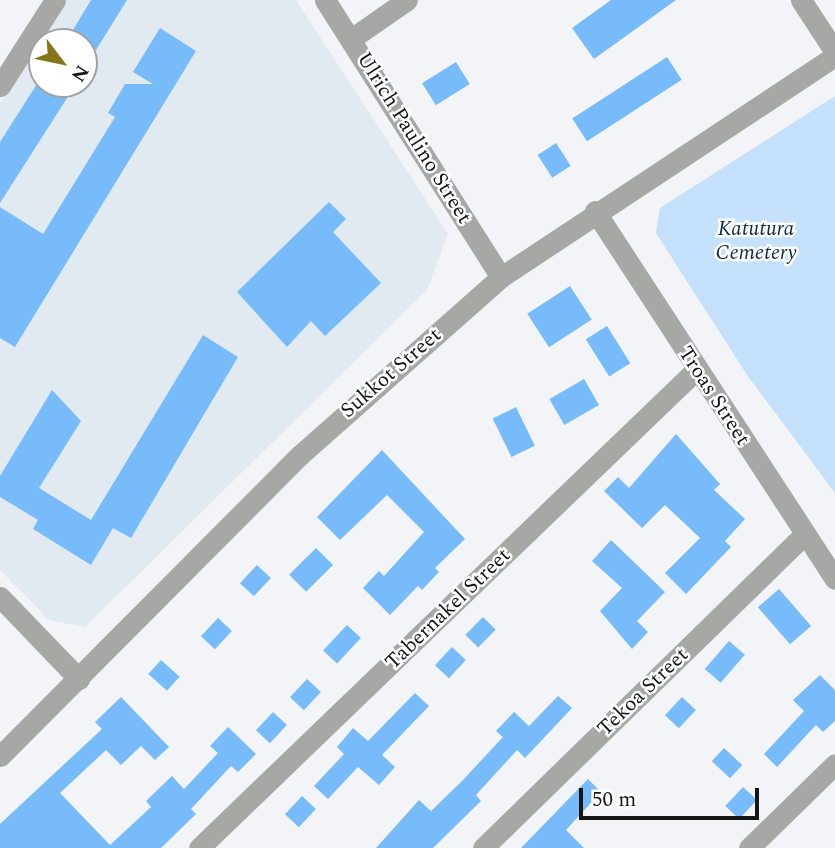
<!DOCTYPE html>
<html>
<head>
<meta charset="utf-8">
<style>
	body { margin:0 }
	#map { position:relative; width:835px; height:848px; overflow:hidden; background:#f2f4f7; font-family:Spectral,serif }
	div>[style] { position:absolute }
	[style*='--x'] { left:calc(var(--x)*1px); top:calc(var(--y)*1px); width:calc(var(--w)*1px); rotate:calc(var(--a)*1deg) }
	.built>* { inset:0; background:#e1e9f1 }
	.green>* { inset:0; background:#c5e0fa }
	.building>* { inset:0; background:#77bbfa; transform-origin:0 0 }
	.street>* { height:21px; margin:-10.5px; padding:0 10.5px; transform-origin:10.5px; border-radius:10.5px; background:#a7a7a6 }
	span { translate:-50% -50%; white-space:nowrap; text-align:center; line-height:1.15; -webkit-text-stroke:5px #fff; paint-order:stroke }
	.street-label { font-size:21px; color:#151617 }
	.park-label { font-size:21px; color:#0f2c45; font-style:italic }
	.north { position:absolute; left:28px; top:28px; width:70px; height:70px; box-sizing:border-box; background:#fff; border:2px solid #a1a2a2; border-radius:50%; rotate:122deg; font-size:19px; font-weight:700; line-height:28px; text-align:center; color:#151617 }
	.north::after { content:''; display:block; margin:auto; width:24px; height:32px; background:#877619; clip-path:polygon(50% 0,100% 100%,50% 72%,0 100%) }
	.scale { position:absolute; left:579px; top:788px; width:180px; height:32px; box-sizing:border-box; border:4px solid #151617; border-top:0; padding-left:9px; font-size:21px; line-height:24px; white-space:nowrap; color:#151617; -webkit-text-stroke:5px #fff; paint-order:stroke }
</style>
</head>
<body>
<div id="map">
	<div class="built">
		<div style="clip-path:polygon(evenodd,65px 0,296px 0,448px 234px,427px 290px,85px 627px,49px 620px,0 570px,0 103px,65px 0,42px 42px,84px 42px,84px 84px,42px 84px,42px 42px)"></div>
	</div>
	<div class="green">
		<div style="clip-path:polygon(835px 96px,835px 493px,747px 375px,656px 233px,660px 208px)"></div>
	</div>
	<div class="building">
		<div style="clip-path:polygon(91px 0,127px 0,96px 50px,70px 35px)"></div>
		<div style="clip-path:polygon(611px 0,676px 0,594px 59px,572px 28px)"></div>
		<div style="clip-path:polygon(160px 28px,196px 51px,15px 347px,0 338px,0 207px,43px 234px,115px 117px,108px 113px,125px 84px,153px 84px,133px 72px)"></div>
		<div style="left:667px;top:57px;width:27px;height:113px;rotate:57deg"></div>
		<div style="left:456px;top:62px;width:26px;height:40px;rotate:58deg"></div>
		<div style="clip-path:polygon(42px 76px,42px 84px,76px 84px,0 203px,0 142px)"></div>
		<div style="left:556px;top:143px;width:27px;height:22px;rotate:57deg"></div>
		<div style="clip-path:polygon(329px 202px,346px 219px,333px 232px,381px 283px,325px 336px,311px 321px,287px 347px,237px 292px)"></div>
		<div style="left:570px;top:286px;width:40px;height:51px;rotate:57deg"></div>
		<div style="left:607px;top:326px;width:44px;height:25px;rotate:58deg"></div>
		<div style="clip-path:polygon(203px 335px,238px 357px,131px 538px,113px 528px,91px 565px,33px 529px,38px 520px,0 497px,0 476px,52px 390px,81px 421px,39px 488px,91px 520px)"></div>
		<div style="left:584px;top:379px;width:30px;height:40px;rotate:60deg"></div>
		<div style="left:516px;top:407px;width:43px;height:26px;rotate:64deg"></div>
		<div style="clip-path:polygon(676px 434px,720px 484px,714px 490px,745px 519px,725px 541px,731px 547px,686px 594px,665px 573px,700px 538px,665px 505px,642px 528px,604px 491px,618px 477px,629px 488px)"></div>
		<div style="clip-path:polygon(382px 450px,465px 539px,435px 568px,439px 572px,422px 590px,418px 586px,390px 615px,363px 588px,379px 571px,384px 576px,424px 532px,387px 495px,340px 540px,317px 517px)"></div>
		<div style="clip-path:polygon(611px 540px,665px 592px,637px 621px,648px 632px,632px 649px,600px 611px,622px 588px,592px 561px)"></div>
		<div style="left:316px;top:548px;width:24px;height:38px;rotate:45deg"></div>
		<div style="left:257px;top:565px;width:19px;height:25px;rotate:43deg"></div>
		<div style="left:779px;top:589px;width:49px;height:28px;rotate:49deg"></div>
		<div style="left:483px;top:617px;width:18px;height:25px;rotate:45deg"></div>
		<div style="left:218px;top:618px;width:19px;height:25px;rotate:43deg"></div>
		<div style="left:347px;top:625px;width:19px;height:35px;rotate:43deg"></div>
		<div style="left:729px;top:641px;width:21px;height:37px;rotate:41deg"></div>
		<div style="left:452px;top:647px;width:19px;height:25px;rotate:43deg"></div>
		<div style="left:161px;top:660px;width:25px;height:19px;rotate:42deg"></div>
		<div style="clip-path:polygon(820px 675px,835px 690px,835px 721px,823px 732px,816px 725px,777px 767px,764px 754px,804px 711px,793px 700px)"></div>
		<div style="left:307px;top:679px;width:19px;height:25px;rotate:43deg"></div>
		<div style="clip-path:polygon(415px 693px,429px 706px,382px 755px,395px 767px,379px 785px,358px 767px,328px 799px,314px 786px,344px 754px,337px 747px,353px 728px,368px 741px)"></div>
		<div style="clip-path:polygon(558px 696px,572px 708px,525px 758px,517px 750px,476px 795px,481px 801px,433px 848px,376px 848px,419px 800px,431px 811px,462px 781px,503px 737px,496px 731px,514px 712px,529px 726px)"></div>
		<div style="clip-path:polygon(121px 697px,169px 747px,155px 760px,141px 746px,121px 765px,106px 750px,60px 793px,110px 845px,151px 807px,146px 801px,172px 776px,184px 789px,218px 753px,210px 746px,228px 727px,256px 754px,238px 772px,231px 766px,191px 809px,196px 814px,161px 848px,0 848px,0 824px,102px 729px,95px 722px)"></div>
		<div style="left:682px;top:697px;width:19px;height:25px;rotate:43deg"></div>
		<div style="left:273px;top:712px;width:19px;height:25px;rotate:43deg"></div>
		<div style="left:724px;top:748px;width:25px;height:18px;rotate:43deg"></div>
		<div style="clip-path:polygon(588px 779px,601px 792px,566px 830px,584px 848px,521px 848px)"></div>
		<div style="left:743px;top:787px;width:19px;height:26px;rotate:43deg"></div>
		<div style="left:302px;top:796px;width:19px;height:25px;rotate:43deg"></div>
	</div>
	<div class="street">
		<div style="--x:325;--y:0;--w:328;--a:57.6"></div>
		<div style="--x:801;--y:0;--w:62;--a:56.8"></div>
		<div style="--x:351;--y:39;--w:68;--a:-34.9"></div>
		<div style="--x:0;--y:86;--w:102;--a:-57.4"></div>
		<div style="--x:595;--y:211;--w:439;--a:56.9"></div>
		<div style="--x:0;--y:597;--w:114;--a:46.1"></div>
		<div style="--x:0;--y:756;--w:425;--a:-45.1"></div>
		<div style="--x:300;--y:455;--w:268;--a:-41.5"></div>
		<div style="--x:501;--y:277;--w:400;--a:-33.5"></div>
		<div style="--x:199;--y:848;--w:691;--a:-43.89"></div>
		<div style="--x:483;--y:848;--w:447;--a:-44.3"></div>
		<div style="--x:749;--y:848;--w:120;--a:-44.3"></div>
	</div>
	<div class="street-label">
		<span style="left:414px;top:138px;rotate:58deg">Ulrich Paulino Street</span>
		<span style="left:391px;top:373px;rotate:-41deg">Sukkot Street</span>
		<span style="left:714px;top:396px;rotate:57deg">Troas Street</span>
		<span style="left:448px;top:609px;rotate:-44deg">Tabernakel Street</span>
		<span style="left:643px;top:692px;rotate:-44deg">Tekoa Street</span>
	</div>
	<div class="park-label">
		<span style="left:756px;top:241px">Katutura<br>Cemetery</span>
	</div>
	<div class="north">N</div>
	<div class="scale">50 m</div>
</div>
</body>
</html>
